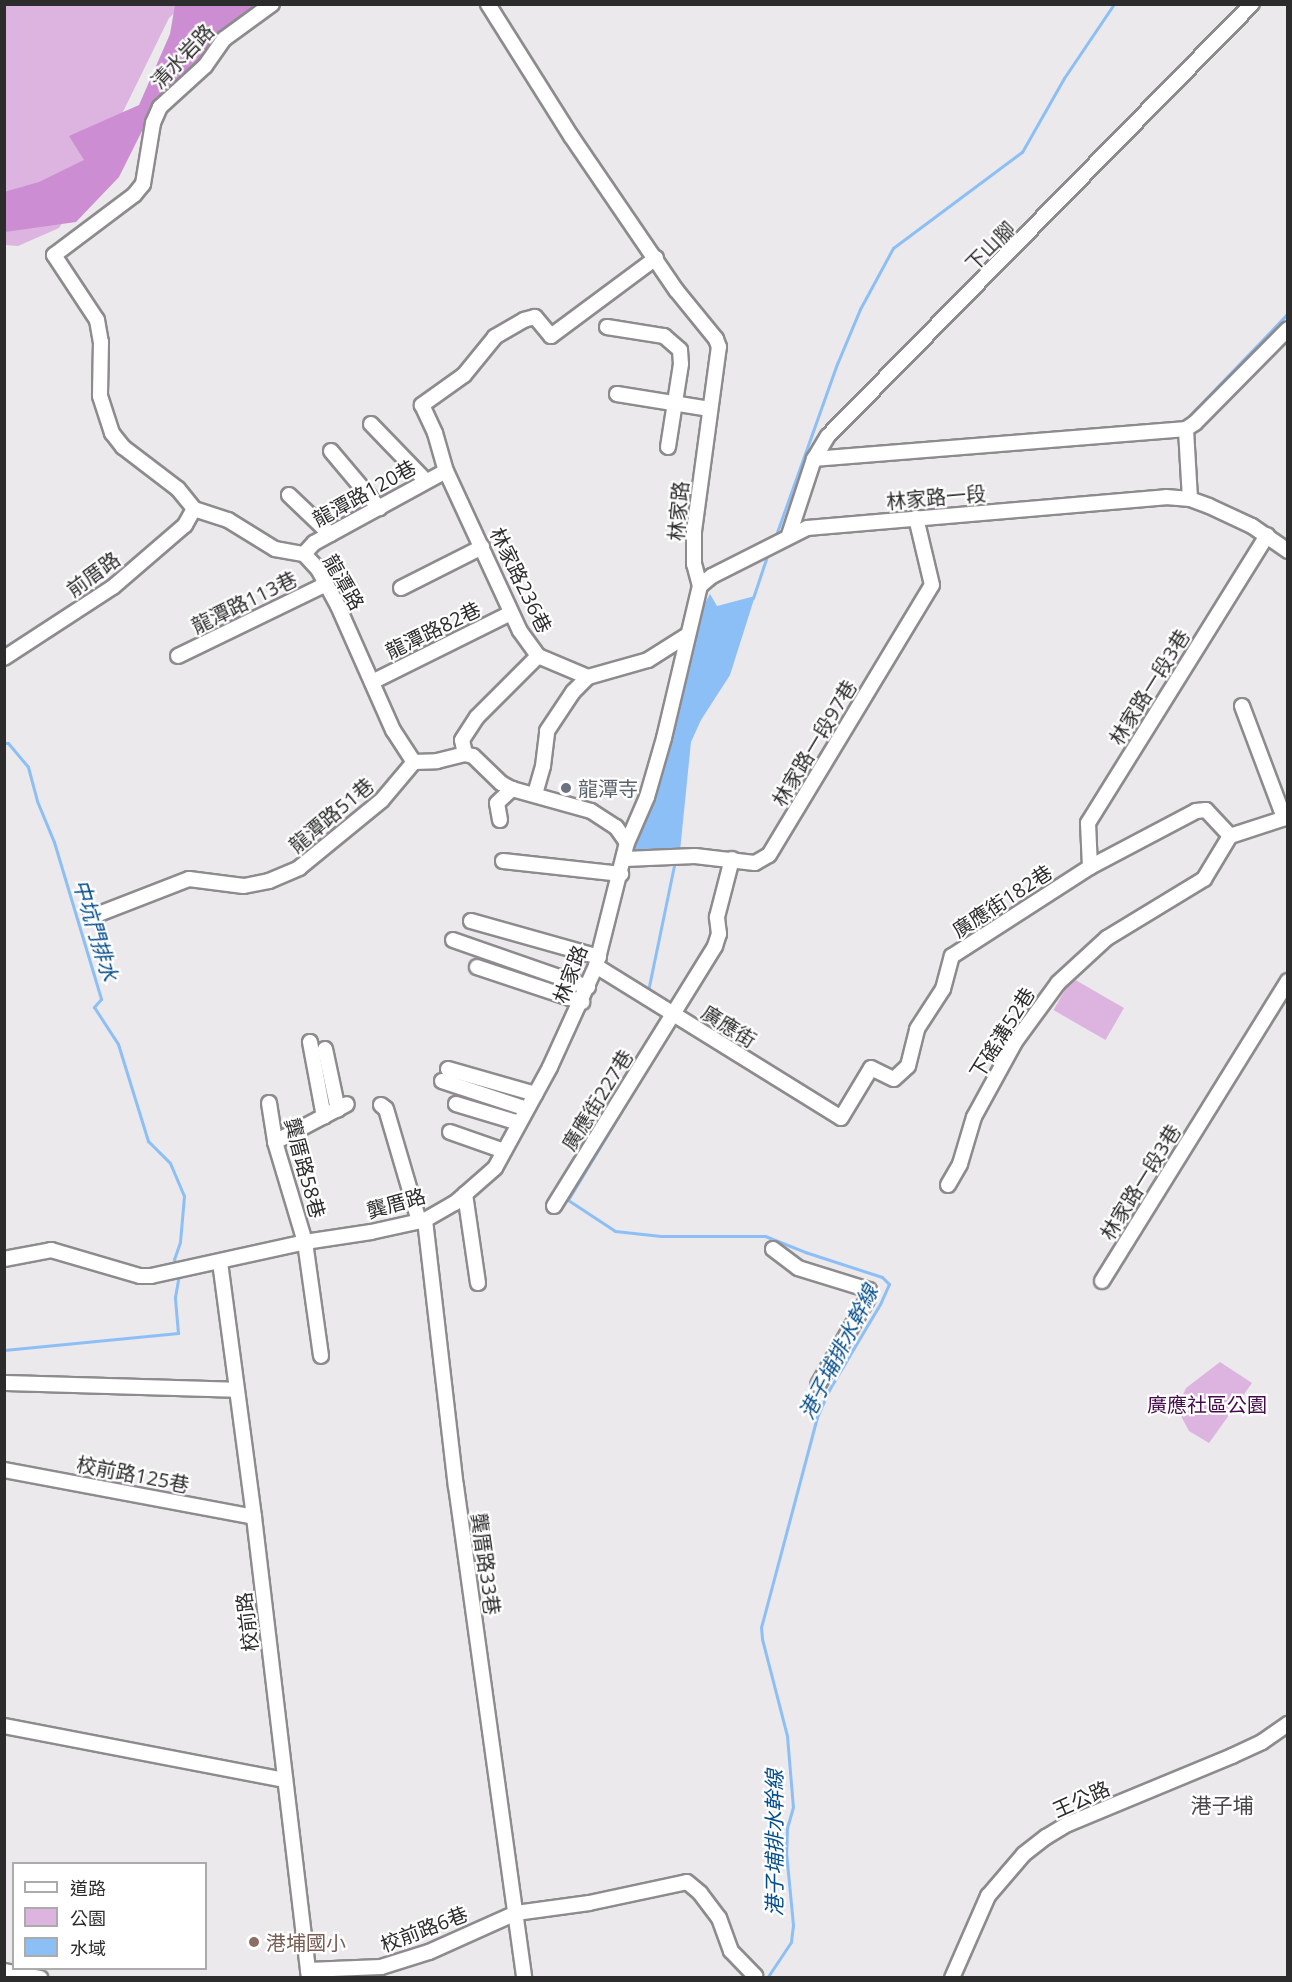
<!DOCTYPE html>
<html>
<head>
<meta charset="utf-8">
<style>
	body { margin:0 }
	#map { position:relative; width:1292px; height:1982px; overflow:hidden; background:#ebe9eb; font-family:"Open Sans","Noto Sans TC",sans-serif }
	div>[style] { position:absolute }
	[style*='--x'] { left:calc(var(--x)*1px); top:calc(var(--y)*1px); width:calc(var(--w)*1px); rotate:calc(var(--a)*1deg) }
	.green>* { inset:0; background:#dcb4df; transform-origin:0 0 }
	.forest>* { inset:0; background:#cc8dd3 }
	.water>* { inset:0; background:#8dbff7 }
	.stream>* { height:3px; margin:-1.5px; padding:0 1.5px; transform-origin:1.5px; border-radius:1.5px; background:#8dbff7 }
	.roads { filter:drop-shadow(2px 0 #8e8b8e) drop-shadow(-2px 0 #8e8b8e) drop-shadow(0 2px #8e8b8e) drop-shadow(0 -2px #8e8b8e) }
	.minor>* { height:14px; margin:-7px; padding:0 7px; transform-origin:7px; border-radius:7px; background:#fff }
	.dots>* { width:16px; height:16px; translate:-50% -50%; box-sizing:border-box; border:3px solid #fff; border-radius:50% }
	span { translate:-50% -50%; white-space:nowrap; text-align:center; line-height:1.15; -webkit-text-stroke:4.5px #fff; paint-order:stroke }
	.street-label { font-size:20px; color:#2d2c2d }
	.worship-label { font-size:20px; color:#5b616d }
	.left { translate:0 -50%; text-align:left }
	.park-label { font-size:20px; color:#450b4c }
	.education-label { font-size:20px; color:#785e54 }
	.water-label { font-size:21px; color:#064e8b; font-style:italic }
	.neighbourhood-label { font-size:21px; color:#4a484a }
	.frame { position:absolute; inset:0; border:6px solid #2d2c2d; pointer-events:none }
	.legend { position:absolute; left:12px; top:1862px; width:195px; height:108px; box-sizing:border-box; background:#fff; border:2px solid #ababab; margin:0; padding:8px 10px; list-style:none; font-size:18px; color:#2d2c2d }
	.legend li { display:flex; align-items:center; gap:12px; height:30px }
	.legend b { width:30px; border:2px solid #ababab }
</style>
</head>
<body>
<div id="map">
	<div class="green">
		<div style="clip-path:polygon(5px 5px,183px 5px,169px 18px,91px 177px,59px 228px,18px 246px,5px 245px)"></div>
		<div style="left:1072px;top:978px;width:60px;height:37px;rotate:30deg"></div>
		<div style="clip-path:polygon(1220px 1362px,1252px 1383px,1209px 1443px,1189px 1431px,1182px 1418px,1180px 1402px,1186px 1388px)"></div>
	</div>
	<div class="forest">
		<div style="clip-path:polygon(175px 5px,273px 5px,161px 93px,119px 177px,76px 222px,5px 232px,4px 192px,39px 182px,84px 160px,69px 136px,139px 105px,170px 34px)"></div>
	</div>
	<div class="water">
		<div style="clip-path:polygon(710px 594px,717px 606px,755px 596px,730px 675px,701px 720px,691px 742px,680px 851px,631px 856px,668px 745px,699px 614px)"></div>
	</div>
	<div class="stream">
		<div style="--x:1190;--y:415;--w:141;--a:-46.1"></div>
		<div style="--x:776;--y:535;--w:182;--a:-70.4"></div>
		<div style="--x:837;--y:364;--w:60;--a:-67.3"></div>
		<div style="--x:860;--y:309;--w:69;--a:-61.6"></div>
		<div style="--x:893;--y:248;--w:161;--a:-36.7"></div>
		<div style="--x:1022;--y:152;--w:85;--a:-60.4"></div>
		<div style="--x:1064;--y:78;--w:89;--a:-56"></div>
		<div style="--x:753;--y:598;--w:47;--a:-71.6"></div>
		<div style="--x:4;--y:743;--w:4;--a:0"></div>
		<div style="--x:8;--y:743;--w:31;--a:50"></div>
		<div style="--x:28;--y:767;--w:35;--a:75"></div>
		<div style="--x:37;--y:801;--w:44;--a:67.5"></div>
		<div style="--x:54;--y:842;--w:164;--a:73.3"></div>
		<div style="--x:101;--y:999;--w:11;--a:131"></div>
		<div style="--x:94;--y:1007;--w:44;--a:57"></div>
		<div style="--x:118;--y:1044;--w:102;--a:72.8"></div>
		<div style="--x:148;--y:1141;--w:31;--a:45"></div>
		<div style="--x:170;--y:1163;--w:36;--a:67"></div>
		<div style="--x:184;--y:1196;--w:46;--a:95"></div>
		<div style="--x:180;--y:1242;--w:18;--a:109"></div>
		<div style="--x:174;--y:1259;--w:9;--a:69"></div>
		<div style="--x:648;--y:991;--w:133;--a:-78.3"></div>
		<div style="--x:654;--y:994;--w:23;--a:29"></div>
		<div style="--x:653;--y:1059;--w:165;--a:121.1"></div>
		<div style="--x:568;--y:1200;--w:56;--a:33.4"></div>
		<div style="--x:615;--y:1231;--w:46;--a:6.2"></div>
		<div style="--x:661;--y:1236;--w:104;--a:0"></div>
		<div style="--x:765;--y:1236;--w:43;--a:21.8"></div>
		<div style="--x:805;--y:1252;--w:81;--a:18"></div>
		<div style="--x:882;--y:1277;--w:10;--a:45"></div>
		<div style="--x:889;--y:1284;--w:22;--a:114"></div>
		<div style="--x:880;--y:1304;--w:100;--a:120.7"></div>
		<div style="--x:829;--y:1390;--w:30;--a:114"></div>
		<div style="--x:817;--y:1417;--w:217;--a:104.9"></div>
		<div style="--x:761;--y:1627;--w:12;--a:85"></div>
		<div style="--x:762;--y:1639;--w:100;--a:75.5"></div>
		<div style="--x:787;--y:1736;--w:71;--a:85.2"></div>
		<div style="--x:793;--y:1807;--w:22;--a:106"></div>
		<div style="--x:787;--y:1828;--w:24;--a:92"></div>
		<div style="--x:786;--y:1852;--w:73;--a:84.5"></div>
		<div style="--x:793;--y:1925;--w:17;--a:97"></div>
		<div style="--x:791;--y:1942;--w:43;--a:123.7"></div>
		<div style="--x:4;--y:1350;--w:175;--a:-5.6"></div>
		<div style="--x:178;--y:1333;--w:36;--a:-95"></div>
		<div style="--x:175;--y:1297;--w:23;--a:-80"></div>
	</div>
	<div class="roads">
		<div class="minor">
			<div style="--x:272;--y:4;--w:59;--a:143.9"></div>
			<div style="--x:224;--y:39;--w:33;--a:125"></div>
			<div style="--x:205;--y:66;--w:61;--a:137.7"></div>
			<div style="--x:160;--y:107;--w:17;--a:114"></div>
			<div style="--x:153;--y:123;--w:62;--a:99.3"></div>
			<div style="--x:143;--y:184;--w:14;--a:129"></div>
			<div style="--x:134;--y:195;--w:100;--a:143.1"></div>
			<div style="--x:54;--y:255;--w:78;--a:56.5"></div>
			<div style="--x:97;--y:320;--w:22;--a:80"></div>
			<div style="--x:101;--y:342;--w:54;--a:91.1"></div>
			<div style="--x:100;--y:396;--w:39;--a:72"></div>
			<div style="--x:112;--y:433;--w:18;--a:52"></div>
			<div style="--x:123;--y:447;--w:69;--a:37.4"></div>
			<div style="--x:178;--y:489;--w:26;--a:51"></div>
			<div style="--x:194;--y:509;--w:36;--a:18"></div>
			<div style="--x:228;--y:520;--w:55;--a:31.7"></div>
			<div style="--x:275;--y:549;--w:29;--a:10"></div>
			<div style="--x:304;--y:554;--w:21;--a:47"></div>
			<div style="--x:318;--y:569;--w:42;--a:61.6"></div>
			<div style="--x:338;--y:606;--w:136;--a:66.1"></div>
			<div style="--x:393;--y:730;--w:38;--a:57"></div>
			<div style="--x:656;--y:258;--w:131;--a:143.4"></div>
			<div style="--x:551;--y:336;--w:25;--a:-130"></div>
			<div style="--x:535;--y:317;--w:11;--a:165"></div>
			<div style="--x:524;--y:320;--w:34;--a:150"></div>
			<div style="--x:495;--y:337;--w:49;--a:129.2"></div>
			<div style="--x:464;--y:375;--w:52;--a:144.5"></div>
			<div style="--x:422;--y:405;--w:31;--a:65"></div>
			<div style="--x:435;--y:433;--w:40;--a:74"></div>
			<div style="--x:446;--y:471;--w:176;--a:65.2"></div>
			<div style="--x:520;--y:631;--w:31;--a:54"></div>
			<div style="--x:538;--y:656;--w:54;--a:22.8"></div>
			<div style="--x:588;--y:677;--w:62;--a:-15.8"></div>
			<div style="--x:648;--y:660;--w:45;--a:-32.3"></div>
			<div style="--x:607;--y:327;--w:58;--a:9"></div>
			<div style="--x:664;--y:336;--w:21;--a:41"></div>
			<div style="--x:680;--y:350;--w:14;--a:86"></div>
			<div style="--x:681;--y:364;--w:84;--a:98.9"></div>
			<div style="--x:617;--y:394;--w:94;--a:9.2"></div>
			<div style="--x:371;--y:424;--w:79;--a:46"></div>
			<div style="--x:331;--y:451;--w:75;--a:49.9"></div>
			<div style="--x:814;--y:459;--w:373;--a:-4.6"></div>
			<div style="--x:289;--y:495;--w:57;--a:43.6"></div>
			<div style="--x:1190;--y:499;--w:70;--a:-93.3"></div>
			<div style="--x:1186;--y:429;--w:11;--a:-34"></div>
			<div style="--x:1195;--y:423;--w:132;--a:-45.3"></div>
			<div style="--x:789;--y:535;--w:80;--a:-71.8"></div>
			<div style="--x:814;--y:459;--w:27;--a:-59"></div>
			<div style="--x:828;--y:436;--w:605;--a:-45.54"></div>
			<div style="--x:304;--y:554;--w:15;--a:-48"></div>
			<div style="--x:314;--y:543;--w:150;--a:-28.6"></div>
			<div style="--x:700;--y:586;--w:16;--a:-40"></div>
			<div style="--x:712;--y:576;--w:106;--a:-26.8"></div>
			<div style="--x:807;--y:528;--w:360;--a:-4.9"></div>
			<div style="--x:1166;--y:497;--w:24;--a:5"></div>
			<div style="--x:1190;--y:499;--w:20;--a:20"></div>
			<div style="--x:1209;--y:506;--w:47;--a:24.9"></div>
			<div style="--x:1252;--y:526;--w:44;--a:34.8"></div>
			<div style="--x:401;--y:588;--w:91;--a:-26.8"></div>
			<div style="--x:178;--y:656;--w:165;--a:-25.9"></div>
			<div style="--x:4;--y:658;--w:130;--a:-33.1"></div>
			<div style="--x:113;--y:587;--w:95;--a:-40.7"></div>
			<div style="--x:185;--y:525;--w:18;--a:-61"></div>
			<div style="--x:372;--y:682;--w:155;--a:-26.4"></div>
			<div style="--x:1242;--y:706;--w:120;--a:69.4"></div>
			<div style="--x:465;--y:754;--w:14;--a:-102"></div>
			<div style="--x:462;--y:740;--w:27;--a:-57"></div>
			<div style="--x:477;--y:717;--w:86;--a:-45"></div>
			<div style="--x:414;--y:762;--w:23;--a:-2"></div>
			<div style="--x:437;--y:761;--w:29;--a:-14"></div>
			<div style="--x:465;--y:754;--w:8;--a:14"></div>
			<div style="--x:473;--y:756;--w:39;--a:44"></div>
			<div style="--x:501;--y:783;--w:13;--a:29"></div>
			<div style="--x:512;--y:789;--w:82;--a:15.6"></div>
			<div style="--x:591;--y:811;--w:30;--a:33"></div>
			<div style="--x:616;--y:827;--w:19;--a:55"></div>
			<div style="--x:535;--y:794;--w:29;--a:-74"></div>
			<div style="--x:543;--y:766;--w:35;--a:-83"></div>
			<div style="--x:547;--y:731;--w:47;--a:-56.3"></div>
			<div style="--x:573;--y:692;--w:21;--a:-45"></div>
			<div style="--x:500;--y:820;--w:17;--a:-100"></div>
			<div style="--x:497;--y:803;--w:21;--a:-43"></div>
			<div style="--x:1230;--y:836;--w:61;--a:-18.1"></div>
			<div style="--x:625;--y:859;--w:70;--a:-2.5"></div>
			<div style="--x:695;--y:856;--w:60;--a:6.7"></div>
			<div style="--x:755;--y:863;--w:16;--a:-30"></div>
			<div style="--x:769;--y:855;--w:315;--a:-58.9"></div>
			<div style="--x:932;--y:585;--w:69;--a:-103.4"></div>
			<div style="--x:503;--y:861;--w:119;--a:6.3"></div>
			<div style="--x:1090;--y:867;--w:44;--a:-92.6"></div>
			<div style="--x:1088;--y:823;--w:339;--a:-58.1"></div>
			<div style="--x:91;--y:917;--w:105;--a:-21.2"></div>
			<div style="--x:189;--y:879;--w:55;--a:7.3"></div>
			<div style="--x:244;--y:886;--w:25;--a:-11"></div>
			<div style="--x:269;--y:881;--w:33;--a:-23"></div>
			<div style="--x:299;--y:868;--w:107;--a:-39.3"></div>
			<div style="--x:382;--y:800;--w:50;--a:-49.9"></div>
			<div style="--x:471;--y:921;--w:133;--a:15.7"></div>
			<div style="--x:453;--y:940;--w:143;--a:19.2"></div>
			<div style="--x:596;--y:966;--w:288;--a:31.8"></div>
			<div style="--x:841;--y:1118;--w:58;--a:-59"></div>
			<div style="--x:871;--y:1068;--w:25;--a:26"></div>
			<div style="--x:894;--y:1079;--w:19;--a:-43"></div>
			<div style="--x:908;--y:1066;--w:38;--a:-76"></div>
			<div style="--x:917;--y:1029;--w:48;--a:-57"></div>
			<div style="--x:943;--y:989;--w:34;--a:-75"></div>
			<div style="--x:952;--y:956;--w:164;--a:-32.8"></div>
			<div style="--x:1090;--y:867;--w:120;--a:-27.8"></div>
			<div style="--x:1196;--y:811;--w:10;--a:-6"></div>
			<div style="--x:1206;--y:810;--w:35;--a:47"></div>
			<div style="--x:477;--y:967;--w:111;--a:18.4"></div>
			<div style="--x:310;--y:1042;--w:76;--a:79.4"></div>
			<div style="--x:325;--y:1049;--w:62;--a:78"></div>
			<div style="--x:448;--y:1069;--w:91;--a:16"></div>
			<div style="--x:442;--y:1081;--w:89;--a:18.2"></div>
			<div style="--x:269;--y:1103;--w:39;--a:81"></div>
			<div style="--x:275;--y:1142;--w:104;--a:73.3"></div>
			<div style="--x:305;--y:1242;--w:115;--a:82"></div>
			<div style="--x:456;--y:1104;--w:66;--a:16.8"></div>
			<div style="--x:381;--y:1105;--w:6;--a:39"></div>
			<div style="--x:386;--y:1109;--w:117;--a:73.6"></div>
			<div style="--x:450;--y:1132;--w:57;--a:19.4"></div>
			<div style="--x:275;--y:1142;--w:81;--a:-27.8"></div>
			<div style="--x:948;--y:1185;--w:24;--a:-60"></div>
			<div style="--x:960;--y:1164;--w:49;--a:-73.4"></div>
			<div style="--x:974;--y:1117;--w:85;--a:-61.3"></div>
			<div style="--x:1015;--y:1042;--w:73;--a:-53.9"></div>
			<div style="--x:1058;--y:983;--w:67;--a:-42.6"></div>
			<div style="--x:1107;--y:938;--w:114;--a:-31.3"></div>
			<div style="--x:1204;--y:879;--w:50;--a:-58.8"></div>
			<div style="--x:465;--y:1194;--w:90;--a:81.7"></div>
			<div style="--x:554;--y:1206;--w:306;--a:-58.2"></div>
			<div style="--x:715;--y:946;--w:13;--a:-72"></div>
			<div style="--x:719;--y:934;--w:17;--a:-97"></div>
			<div style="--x:717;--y:917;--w:60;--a:-75.5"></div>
			<div style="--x:425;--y:1220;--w:268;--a:83.4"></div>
			<div style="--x:456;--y:1486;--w:497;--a:82.1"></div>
			<div style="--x:773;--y:1249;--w:31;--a:37"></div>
			<div style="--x:798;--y:1268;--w:74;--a:17.2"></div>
			<div style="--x:869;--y:1290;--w:8;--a:97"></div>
			<div style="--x:868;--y:1298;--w:100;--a:119.9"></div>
			<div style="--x:4;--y:1259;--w:48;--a:-10.8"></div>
			<div style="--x:51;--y:1250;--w:93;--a:16.3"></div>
			<div style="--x:140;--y:1276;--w:11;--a:0"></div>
			<div style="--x:151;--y:1276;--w:158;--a:-12.4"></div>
			<div style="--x:305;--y:1242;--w:67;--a:-8.6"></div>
			<div style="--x:371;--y:1232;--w:55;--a:-12.5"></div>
			<div style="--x:425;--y:1220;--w:34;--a:-30"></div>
			<div style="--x:455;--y:1203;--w:53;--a:-41.2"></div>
			<div style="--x:495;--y:1168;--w:115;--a:-61.4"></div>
			<div style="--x:550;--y:1067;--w:111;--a:-65.5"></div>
			<div style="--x:596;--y:966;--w:127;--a:-75.9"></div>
			<div style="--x:627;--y:843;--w:50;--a:-66.5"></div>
			<div style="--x:647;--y:797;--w:61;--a:-73.9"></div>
			<div style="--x:664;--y:738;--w:156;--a:-76.7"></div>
			<div style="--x:700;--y:586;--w:23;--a:-105"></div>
			<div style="--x:694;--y:564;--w:33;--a:-90"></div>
			<div style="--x:694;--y:531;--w:186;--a:-82.3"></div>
			<div style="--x:719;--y:347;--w:9;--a:-111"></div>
			<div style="--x:716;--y:339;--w:63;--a:-129.2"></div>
			<div style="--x:676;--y:290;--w:186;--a:-124.3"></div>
			<div style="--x:571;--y:136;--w:156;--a:-122.2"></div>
			<div style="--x:220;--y:1262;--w:257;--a:82.4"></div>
			<div style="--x:254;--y:1517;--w:464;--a:83.2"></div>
			<div style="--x:1102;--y:1281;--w:353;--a:-58.2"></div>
			<div style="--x:4;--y:1383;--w:232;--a:1.7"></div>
			<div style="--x:4;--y:1470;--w:254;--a:10.6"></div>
			<div style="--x:4;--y:1726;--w:286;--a:10.9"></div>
			<div style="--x:308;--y:1970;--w:73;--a:-2.4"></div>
			<div style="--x:381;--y:1967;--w:50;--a:-17.4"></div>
			<div style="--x:429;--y:1952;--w:95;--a:-24.1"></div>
			<div style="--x:516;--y:1913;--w:74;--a:-7.8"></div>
			<div style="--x:589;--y:1903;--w:100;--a:-12.1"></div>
			<div style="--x:687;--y:1882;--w:17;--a:40"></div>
			<div style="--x:700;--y:1893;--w:31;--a:53"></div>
			<div style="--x:719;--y:1918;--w:35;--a:70"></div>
			<div style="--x:731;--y:1951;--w:35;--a:46"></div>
			<div style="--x:755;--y:1976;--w:2;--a:117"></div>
			<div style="--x:4;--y:1971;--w:37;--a:11"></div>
			<div style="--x:952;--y:1978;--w:90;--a:-66.3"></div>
			<div style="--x:988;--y:1896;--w:55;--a:-49.4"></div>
			<div style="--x:1024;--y:1854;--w:28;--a:-38"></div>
			<div style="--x:1046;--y:1837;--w:26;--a:-31"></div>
			<div style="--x:1068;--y:1824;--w:178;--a:-22.5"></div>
			<div style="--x:1232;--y:1756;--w:33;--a:-25"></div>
			<div style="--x:1262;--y:1742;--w:32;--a:-35"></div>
		</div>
	</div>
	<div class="dots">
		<div style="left:566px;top:788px;background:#6b7280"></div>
		<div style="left:254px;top:1942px;background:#8d6e63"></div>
	</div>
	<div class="street-label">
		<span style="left:182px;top:56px;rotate:-46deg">清水岩路</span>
		<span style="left:990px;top:246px;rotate:-45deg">下山腳</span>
		<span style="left:364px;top:493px;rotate:-29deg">龍潭路120巷</span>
		<span style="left:936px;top:497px;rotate:-5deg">林家路一段</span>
		<span style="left:678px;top:511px;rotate:-85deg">林家路</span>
		<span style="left:93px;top:574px;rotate:-36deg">前厝路</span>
		<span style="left:521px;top:580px;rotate:64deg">林家路236巷</span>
		<span style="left:344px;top:582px;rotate:60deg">龍潭路</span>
		<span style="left:244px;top:602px;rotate:-26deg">龍潭路113巷</span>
		<span style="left:433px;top:630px;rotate:-26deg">龍潭路82巷</span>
		<span style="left:1149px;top:687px;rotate:-58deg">林家路一段3巷</span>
		<span style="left:814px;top:743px;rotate:-59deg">林家路一段97巷</span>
		<span style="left:331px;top:815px;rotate:-40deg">龍潭路51巷</span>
		<span style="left:1002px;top:901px;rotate:-33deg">廣應街182巷</span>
		<span style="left:570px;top:974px;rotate:-69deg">林家路</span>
		<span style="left:729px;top:1026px;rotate:32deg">廣應街</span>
		<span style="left:1002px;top:1033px;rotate:-58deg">下磘溝52巷</span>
		<span style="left:597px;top:1100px;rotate:-58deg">廣應街227巷</span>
		<span style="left:305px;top:1168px;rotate:75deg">龔厝路58巷</span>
		<span style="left:1140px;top:1182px;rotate:-58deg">林家路一段3巷</span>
		<span style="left:396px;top:1203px;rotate:-16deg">龔厝路</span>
		<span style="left:133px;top:1474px;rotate:11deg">校前路125巷</span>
		<span style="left:486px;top:1564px;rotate:82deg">龔厝路33巷</span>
		<span style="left:247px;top:1622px;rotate:-97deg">校前路</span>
		<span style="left:1081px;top:1799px;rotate:-24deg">王公路</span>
		<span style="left:424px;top:1929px;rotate:-21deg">校前路6巷</span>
	</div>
	<div class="worship-label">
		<span class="left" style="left:578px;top:788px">龍潭寺</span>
	</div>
	<div class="park-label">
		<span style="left:1207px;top:1404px">廣應社區公園</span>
	</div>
	<div class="education-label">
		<span class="left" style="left:266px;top:1942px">港埔國小</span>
	</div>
	<div class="water-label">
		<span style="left:96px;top:930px;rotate:73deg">中坑門排水</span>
		<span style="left:838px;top:1352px;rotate:-63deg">港子埔排水幹線</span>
		<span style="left:774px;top:1843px;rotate:-90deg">港子埔排水幹線</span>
	</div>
	<div class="neighbourhood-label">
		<span style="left:1222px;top:1805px">港子埔</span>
	</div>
	<div class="frame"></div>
	<ul class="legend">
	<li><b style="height:8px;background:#fff"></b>道路</li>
	<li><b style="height:16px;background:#dcb4df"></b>公園</li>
	<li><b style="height:16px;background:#8dbff7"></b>水域</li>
	</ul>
</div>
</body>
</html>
